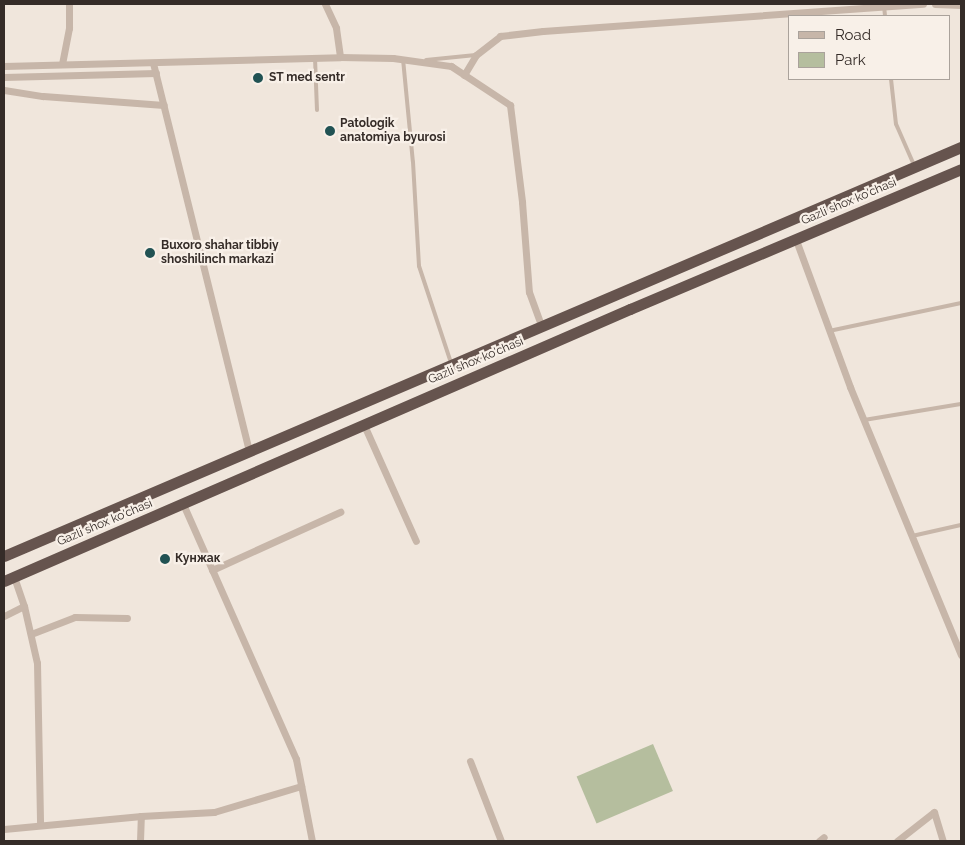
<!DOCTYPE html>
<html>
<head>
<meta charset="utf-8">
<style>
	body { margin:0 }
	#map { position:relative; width:965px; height:845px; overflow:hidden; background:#f0e6dc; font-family:Raleway,sans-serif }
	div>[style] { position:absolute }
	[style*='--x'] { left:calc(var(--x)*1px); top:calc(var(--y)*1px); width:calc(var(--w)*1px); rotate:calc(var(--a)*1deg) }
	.green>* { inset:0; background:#b5be9e; transform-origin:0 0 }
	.service>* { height:4px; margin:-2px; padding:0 2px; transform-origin:2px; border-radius:2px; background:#c7b6a9 }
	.minor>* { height:7px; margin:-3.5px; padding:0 3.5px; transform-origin:3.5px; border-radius:3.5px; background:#c7b6a9 }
	.trunk>* { height:11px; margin:-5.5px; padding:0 5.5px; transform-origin:5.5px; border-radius:5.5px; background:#66544e }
	.dots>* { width:14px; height:14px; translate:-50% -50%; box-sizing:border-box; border:2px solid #f8f0e8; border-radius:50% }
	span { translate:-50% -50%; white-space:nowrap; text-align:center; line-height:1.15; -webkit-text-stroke:4.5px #f8f0e8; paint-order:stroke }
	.poi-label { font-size:12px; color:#352c28; font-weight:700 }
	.left { translate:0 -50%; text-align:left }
	.street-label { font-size:12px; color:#352c28 }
	.frame { position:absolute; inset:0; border:5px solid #352c28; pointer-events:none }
	.legend { position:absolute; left:788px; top:15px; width:162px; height:65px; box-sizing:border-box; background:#f8f0e8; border:1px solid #aaa29b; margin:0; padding:6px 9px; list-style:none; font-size:15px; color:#352c28 }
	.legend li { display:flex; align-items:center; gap:10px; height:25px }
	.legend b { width:25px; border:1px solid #aaa29b }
</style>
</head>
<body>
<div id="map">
	<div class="green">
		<div style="left:653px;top:744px;width:51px;height:83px;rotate:67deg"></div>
	</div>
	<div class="service">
		<div style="--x:884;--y:6;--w:10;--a:84"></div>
		<div style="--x:315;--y:58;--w:52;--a:87.8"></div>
		<div style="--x:403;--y:59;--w:103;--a:84.5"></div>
		<div style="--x:413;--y:162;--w:104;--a:86.7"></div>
		<div style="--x:419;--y:266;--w:102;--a:71.7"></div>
		<div style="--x:426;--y:60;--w:50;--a:-5.7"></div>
		<div style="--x:891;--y:79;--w:45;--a:83.7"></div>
		<div style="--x:896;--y:124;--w:45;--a:66.3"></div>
		<div style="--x:829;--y:331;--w:135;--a:-12"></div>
		<div style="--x:864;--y:420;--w:98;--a:-9.4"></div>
		<div style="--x:912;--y:536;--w:50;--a:-12.7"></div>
	</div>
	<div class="minor">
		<div style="--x:325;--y:4;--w:26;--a:65"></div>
		<div style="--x:336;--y:28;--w:29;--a:82"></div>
		<div style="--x:935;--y:4;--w:26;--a:2"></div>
		<div style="--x:153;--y:63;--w:399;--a:76.1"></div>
		<div style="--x:62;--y:64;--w:37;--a:-79"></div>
		<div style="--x:69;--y:28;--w:24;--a:-90"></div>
		<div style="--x:4;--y:66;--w:336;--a:-1.5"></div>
		<div style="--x:340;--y:57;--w:53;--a:1.1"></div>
		<div style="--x:393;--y:58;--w:59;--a:7.9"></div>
		<div style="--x:451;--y:66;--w:71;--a:33.5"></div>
		<div style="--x:510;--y:105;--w:98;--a:82.9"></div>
		<div style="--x:522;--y:202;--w:90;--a:85.6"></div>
		<div style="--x:529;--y:292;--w:35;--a:70"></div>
		<div style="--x:464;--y:75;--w:23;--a:-59"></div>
		<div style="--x:476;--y:55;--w:31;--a:-38"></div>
		<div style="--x:500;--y:36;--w:43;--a:-6.6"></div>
		<div style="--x:543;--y:31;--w:381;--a:-4.1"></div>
		<div style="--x:4;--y:77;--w:152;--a:-1.5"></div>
		<div style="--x:4;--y:90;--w:39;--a:9"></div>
		<div style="--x:43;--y:96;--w:121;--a:4.3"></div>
		<div style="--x:796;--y:240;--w:157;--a:69.8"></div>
		<div style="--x:850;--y:387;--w:290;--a:67.5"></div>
		<div style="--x:364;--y:425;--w:127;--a:65.9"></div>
		<div style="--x:183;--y:504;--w:279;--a:66.1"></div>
		<div style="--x:296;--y:759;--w:84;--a:79"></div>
		<div style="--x:212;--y:570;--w:141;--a:-24.4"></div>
		<div style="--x:14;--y:577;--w:31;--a:71"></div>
		<div style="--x:24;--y:606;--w:58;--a:77.2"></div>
		<div style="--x:37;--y:663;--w:161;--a:88.9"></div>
		<div style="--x:4;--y:616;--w:22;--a:-27"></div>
		<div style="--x:31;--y:634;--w:47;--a:-21.1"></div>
		<div style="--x:75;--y:617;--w:52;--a:1.1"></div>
		<div style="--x:470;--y:761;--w:86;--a:68.8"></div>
		<div style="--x:4;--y:829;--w:138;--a:-5.4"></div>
		<div style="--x:140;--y:841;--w:25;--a:-88"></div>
		<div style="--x:141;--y:816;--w:73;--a:-3.1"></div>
		<div style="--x:214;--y:812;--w:91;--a:-16.6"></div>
		<div style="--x:819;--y:841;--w:6;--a:-39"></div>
		<div style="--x:897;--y:841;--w:47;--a:-38.1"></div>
		<div style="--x:934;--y:812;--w:30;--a:73"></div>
	</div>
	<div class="trunk">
		<div style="--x:4;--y:556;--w:1041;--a:-23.14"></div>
		<div style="--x:4;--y:581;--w:683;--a:-23.49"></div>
		<div style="--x:630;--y:309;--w:359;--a:-22.9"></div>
	</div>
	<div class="dots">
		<div style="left:258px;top:78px;background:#215253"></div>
		<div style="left:330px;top:131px;background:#215253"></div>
		<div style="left:150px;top:253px;background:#215253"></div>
		<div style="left:165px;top:559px;background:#215253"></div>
	</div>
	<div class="poi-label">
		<span class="left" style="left:269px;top:78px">ST med sentr</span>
		<span class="left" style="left:340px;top:131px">Patologik<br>anatomiya byurosi</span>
		<span class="left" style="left:161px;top:253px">Buxoro shahar tibbiy<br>shoshilinch markazi</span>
		<span class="left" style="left:175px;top:559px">Кунжак</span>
	</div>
	<div class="street-label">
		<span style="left:849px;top:202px;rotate:-23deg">Gazli shox ko'chasi</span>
		<span style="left:476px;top:361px;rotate:-23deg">Gazli shox ko'chasi</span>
		<span style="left:105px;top:523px;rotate:-23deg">Gazli shox ko'chasi</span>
	</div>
	<div class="frame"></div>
	<ul class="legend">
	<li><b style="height:6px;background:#c7b6a9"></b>Road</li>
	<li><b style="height:14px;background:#b5be9e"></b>Park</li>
	</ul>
</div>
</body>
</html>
